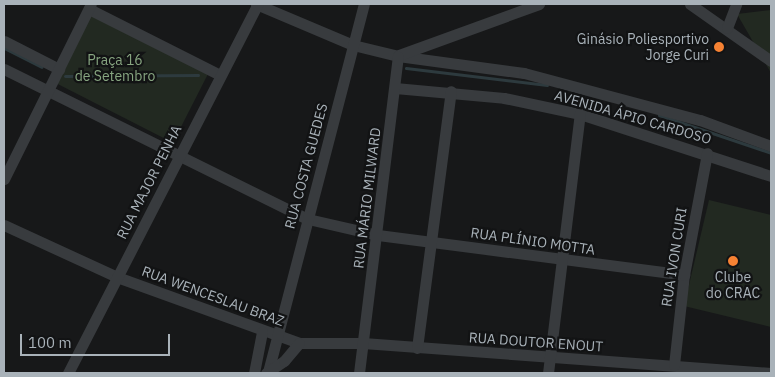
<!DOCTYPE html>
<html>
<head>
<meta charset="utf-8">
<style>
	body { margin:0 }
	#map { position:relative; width:775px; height:377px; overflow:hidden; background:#171819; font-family:"IBM Plex Sans",sans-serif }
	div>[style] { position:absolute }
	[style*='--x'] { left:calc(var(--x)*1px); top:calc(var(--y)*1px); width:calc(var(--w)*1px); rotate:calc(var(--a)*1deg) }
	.green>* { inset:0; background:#222921; transform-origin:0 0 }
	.stream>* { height:3px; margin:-1.5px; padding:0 1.5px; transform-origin:1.5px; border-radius:1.5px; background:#2d3a3e }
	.minor>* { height:11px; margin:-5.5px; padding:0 5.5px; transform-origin:5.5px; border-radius:5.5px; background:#383b3e }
	.dots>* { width:14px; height:14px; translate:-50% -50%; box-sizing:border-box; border:2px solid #121314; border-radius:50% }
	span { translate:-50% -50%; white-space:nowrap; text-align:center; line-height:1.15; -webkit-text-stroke:4.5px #121314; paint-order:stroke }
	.poi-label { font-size:14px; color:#a9b2b9 }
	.right { translate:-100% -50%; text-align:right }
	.park-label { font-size:14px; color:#87a580 }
	.street-label { font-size:14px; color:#a9b2b9 }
	.frame { position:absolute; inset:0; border:5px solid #a9b2b9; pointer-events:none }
	.scale { position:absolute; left:20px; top:334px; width:150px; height:22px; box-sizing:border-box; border:2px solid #a9b2b9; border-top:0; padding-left:6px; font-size:15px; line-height:18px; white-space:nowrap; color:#a9b2b9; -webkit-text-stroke:4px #121314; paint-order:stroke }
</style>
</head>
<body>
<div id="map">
	<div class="green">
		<div style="clip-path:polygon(771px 10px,771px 73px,737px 14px)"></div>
		<div style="left:93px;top:11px;width:131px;height:81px;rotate:27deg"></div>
		<div style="clip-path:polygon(709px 200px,771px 215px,771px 327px,684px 306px)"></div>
	</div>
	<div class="stream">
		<div style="--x:4;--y:48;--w:42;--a:26.6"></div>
		<div style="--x:406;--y:68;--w:142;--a:6.9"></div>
		<div style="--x:65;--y:76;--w:133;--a:-0.4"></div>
		<div style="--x:659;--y:115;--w:118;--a:18.7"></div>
	</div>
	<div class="minor">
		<div style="--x:256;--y:4;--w:105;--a:22.9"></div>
		<div style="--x:353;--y:45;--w:46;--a:13.7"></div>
		<div style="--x:398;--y:56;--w:127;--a:7.7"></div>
		<div style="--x:524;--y:73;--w:182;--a:15"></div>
		<div style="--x:700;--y:120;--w:76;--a:20.1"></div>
		<div style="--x:690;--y:4;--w:99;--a:35.1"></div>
		<div style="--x:89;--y:9;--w:147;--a:26.7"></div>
		<div style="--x:727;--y:28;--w:26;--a:-69"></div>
		<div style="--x:4;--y:41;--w:62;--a:27"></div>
		<div style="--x:399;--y:55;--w:149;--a:-20"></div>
		<div style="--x:4;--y:69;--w:339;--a:26.3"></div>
		<div style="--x:308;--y:219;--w:72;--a:12.9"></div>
		<div style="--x:378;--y:235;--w:309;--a:7.4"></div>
		<div style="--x:395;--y:88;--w:109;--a:5.2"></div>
		<div style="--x:504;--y:98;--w:78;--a:11.9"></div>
		<div style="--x:580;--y:114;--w:201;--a:18"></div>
		<div style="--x:4;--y:179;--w:195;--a:-63.6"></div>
		<div style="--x:4;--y:225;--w:124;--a:24.7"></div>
		<div style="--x:117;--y:277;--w:194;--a:19.9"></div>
		<div style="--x:299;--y:343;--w:64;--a:0"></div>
		<div style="--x:363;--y:343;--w:409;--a:4.2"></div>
		<div style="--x:417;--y:348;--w:259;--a:-82.5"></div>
		<div style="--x:674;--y:365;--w:91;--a:-83.7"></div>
		<div style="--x:684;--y:275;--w:124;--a:-79.3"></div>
		<div style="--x:268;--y:372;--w:380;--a:-75.4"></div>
		<div style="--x:68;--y:373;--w:415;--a:-62.8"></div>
		<div style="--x:254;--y:373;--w:42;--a:-79"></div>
		<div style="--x:266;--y:373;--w:22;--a:-34"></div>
		<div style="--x:284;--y:361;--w:23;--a:-50"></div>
		<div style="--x:359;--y:373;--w:319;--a:-83"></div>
		<div style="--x:548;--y:373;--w:261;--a:-83"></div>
	</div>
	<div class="dots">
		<div style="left:719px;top:47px;background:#f68233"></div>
		<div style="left:733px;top:261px;background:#f68233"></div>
	</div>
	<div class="poi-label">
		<span class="right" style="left:709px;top:47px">Ginásio Poliesportivo<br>Jorge Curi</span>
		<span style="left:733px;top:285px">Clube<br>do CRAC</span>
	</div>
	<div class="park-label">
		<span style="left:115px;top:68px">Praça 16<br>de Setembro</span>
	</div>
	<div class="street-label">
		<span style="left:633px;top:117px;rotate:16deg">AVENIDA ÁPIO CARDOSO</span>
		<span style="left:306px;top:166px;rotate:-75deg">RUA COSTA GUEDES</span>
		<span style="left:149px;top:182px;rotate:-63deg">RUA MAJOR PENHA</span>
		<span style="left:367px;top:198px;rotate:-83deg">RUA MÁRIO MILWARD</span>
		<span style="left:533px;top:241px;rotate:8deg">RUA PLÍNIO MOTTA</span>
		<span style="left:674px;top:257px;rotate:-81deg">RUA IVON CURI</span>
		<span style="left:213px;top:296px;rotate:20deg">RUA WENCESLAU BRAZ</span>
		<span style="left:536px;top:342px;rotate:4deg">RUA DOUTOR ENOUT</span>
	</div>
	<div class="frame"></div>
	<div class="scale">100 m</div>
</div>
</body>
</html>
